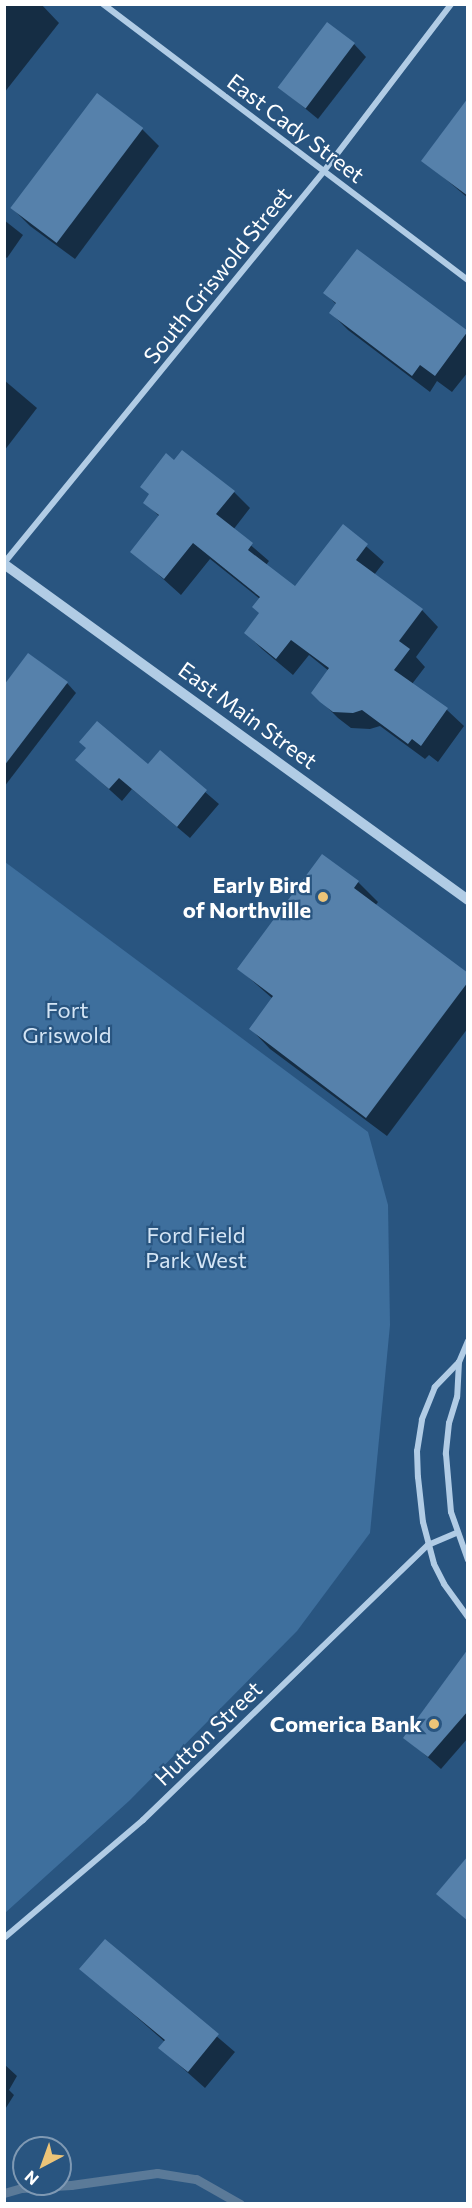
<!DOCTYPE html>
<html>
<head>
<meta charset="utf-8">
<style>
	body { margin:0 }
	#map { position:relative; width:472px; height:2208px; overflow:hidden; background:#295580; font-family:Commissioner,sans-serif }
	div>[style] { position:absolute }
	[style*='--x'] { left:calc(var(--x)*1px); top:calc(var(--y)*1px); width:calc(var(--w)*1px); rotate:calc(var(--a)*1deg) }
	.green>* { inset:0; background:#3e6f9d }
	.shadow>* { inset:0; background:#0007 }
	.stream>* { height:9px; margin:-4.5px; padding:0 4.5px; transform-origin:4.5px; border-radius:4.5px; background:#5b7a98 }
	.building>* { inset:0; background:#5681ab; transform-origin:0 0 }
	.minor>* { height:6px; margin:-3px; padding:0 3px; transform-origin:3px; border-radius:3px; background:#b1cce5 }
	.tertiary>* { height:10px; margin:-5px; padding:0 5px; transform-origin:5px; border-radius:5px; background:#b1cce5 }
	.dots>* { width:16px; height:16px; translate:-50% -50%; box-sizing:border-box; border:3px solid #295580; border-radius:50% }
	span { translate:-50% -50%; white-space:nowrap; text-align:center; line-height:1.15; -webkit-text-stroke:4.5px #295580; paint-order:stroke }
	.street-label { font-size:22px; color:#fff }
	.poi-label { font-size:22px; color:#fff; font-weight:700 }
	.right { translate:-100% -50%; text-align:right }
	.park-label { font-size:22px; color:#d4e5f5 }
	.frame { position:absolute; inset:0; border:6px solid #fff; pointer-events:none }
	.north { position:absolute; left:12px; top:2136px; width:60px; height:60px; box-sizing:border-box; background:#295580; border:2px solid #7f99b3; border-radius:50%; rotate:221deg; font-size:16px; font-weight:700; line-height:24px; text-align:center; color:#fff }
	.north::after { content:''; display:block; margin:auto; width:21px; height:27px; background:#ecc478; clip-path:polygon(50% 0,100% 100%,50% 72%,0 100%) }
</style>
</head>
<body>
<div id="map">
	<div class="green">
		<div style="clip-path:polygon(5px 862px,368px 1132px,388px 1205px,390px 1325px,370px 1533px,297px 1631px,129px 1801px,5px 1913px)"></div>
	</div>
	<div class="shadow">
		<div style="clip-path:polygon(4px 4px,41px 4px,59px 23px,4px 93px)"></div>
		<div style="clip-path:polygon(354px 44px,366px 57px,318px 119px,279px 87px)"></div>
		<div style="clip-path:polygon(468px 107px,468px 198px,423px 160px)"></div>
		<div style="clip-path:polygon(142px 129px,159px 146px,75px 259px,30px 226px,13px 209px)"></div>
		<div style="clip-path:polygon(4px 220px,23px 235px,7px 258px,4px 256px)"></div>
		<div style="clip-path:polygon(357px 251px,468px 333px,468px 372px,452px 392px,437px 381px,430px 392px,348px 330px,331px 313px,337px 305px,325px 293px)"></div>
		<div style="clip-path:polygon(4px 380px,37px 408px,4px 451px)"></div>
		<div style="clip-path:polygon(175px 462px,234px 492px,250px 508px,233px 530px,269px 561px,266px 565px,295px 588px,343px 526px,384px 562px,374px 575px,422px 610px,438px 627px,416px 657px,425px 667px,412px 684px,447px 710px,464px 726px,438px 762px,429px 755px,425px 759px,380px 726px,370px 729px,351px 728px,338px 718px,313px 693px,329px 671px,309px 655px,293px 675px,262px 649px,246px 633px,260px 614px,260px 599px,210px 559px,181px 595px,132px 551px,160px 517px,145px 502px)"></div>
		<div style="clip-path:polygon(67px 683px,76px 693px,4px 787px,4px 706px)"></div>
		<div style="clip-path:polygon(160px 753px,219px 804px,190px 838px,132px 789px,122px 801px,90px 772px,148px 766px)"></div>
		<div style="clip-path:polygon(323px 856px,358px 882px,378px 902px,375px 906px,468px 975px,468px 1028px,387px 1136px,270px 1049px,251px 1029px,273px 999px,239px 969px)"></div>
		<div style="clip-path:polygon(468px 1676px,468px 1738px,441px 1769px,405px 1737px)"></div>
		<div style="clip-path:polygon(105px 1941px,235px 2052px,205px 2088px,160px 2048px,165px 2042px,82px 1969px)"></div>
		<div style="clip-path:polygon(4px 2064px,17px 2076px,9px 2090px,14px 2095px,4px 2111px)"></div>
	</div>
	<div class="stream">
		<div style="--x:4;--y:2193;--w:19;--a:-16"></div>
		<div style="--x:22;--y:2188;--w:49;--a:-3.5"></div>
		<div style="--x:71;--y:2185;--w:87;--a:-7.9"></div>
		<div style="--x:157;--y:2173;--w:39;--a:9"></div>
		<div style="--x:196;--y:2179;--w:51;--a:29.6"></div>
	</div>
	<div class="building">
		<div style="left:327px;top:22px;width:35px;height:82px;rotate:37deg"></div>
		<div style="left:97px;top:93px;width:58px;height:144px;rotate:37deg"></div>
		<div style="clip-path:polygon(468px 98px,468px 196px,421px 161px)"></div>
		<div style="clip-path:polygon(357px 249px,468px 331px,435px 376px,420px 365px,412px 376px,329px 313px,336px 303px,323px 293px)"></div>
		<div style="clip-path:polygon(182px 450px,235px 491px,216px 514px,253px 543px,248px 550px,295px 586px,343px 524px,368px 544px,356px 560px,423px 609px,399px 641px,410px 649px,394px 670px,448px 708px,421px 746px,412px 739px,408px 744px,362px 710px,353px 713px,333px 712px,320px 702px,311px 693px,329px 668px,291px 640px,276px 659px,244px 633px,259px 613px,252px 607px,260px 597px,193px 543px,164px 579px,130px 552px,159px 515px,143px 503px,149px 494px,140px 487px,166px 453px,174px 460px)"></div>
		<div style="clip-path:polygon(28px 653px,68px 682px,4px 766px,4px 685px)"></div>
		<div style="clip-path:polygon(97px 721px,148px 764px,160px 750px,207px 790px,177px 827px,119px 778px,109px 789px,75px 760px,86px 748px,79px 742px)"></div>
		<div style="clip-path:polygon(322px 854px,359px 881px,354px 888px,468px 973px,468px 982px,366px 1118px,249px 1029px,273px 996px,237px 969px)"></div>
		<div style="clip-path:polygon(468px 1649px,468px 1711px,428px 1757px,403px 1738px)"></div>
		<div style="clip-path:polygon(468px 1856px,468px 1921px,436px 1894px)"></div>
		<div style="clip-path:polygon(105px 1939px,219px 2034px,188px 2072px,158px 2048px,165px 2040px,79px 1969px)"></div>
	</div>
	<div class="minor">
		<div style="--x:103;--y:4;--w:458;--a:37.1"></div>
		<div style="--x:4;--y:563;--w:506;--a:-50.77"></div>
		<div style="--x:324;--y:171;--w:210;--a:-52.7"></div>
		<div style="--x:468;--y:1341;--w:23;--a:113"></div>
		<div style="--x:459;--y:1362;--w:35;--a:93"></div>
		<div style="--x:457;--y:1397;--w:27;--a:107"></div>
		<div style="--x:449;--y:1423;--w:31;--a:96"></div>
		<div style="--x:446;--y:1454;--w:58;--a:85.1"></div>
		<div style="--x:451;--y:1512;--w:51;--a:70.5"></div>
		<div style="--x:459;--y:1362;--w:35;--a:134"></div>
		<div style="--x:435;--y:1387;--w:35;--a:112"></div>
		<div style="--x:422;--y:1420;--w:31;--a:99"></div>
		<div style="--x:417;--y:1451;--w:26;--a:88"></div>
		<div style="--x:418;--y:1477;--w:45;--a:83.7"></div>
		<div style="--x:423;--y:1522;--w:43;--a:75.3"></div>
		<div style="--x:434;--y:1564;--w:22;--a:63"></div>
		<div style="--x:444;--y:1584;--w:41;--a:54"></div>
		<div style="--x:4;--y:1938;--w:182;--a:-40.3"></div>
		<div style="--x:143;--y:1820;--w:396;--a:-44"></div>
		<div style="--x:428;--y:1545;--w:30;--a:-23"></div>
	</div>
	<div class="tertiary">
		<div style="--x:4;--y:564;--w:573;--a:35.91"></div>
	</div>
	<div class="dots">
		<div style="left:323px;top:897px;background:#ecc478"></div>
		<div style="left:434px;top:1724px;background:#ecc478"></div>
	</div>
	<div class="street-label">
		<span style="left:296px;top:128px;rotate:37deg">East Cady Street</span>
		<span style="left:217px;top:275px;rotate:-51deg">South Griswold Street</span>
		<span style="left:248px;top:715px;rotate:36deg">East Main Street</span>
		<span style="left:208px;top:1733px;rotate:-44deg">Hutton Street</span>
	</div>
	<div class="poi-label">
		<span class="right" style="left:311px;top:897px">Early Bird<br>of Northville</span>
		<span class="right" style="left:422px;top:1724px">Comerica Bank</span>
	</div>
	<div class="park-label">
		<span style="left:67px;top:1022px">Fort<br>Griswold</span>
		<span style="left:196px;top:1247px">Ford Field<br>Park West</span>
	</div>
	<div class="frame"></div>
	<div class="north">N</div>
</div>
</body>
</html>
